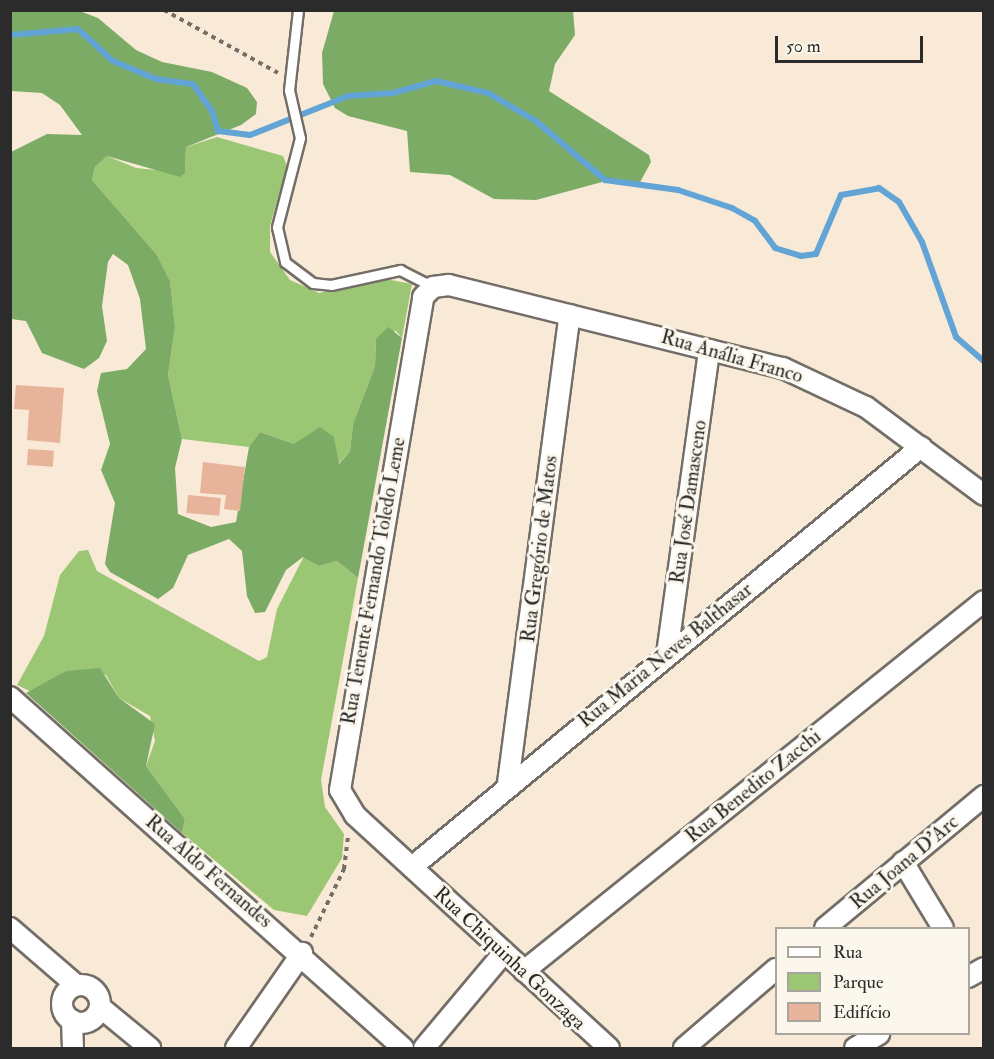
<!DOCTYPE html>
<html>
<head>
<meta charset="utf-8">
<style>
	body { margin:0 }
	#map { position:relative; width:994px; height:1059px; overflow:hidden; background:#f8ead6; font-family:"IM FELL Double Pica",serif }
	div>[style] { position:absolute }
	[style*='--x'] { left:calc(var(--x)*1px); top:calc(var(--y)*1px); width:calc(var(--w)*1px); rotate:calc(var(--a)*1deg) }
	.green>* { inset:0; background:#9bc674 }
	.forest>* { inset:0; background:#7cab66 }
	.stream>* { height:6px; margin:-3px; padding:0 3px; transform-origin:3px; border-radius:3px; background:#61a4d5 }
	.building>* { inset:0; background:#e7b39a; transform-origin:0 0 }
	.path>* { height:4px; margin-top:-2px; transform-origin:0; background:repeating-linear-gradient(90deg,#736e67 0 4.5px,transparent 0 9px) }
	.roads { filter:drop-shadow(2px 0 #736e67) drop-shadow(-2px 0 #736e67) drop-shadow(0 2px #736e67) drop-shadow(0 -2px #736e67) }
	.lane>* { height:9px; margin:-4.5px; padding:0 4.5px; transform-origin:4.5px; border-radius:4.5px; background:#fff }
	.street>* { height:20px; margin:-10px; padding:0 10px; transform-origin:10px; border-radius:10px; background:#fff }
	.street>.ring { margin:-10px; padding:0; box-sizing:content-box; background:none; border:20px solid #fff; border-radius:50% }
	span { translate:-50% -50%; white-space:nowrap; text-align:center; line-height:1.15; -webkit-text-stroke:6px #fbf7ec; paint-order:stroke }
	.street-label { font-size:20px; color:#2b2b2b }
	.frame { position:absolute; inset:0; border:12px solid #2b2b2b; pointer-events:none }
	.legend { position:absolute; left:775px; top:927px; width:195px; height:108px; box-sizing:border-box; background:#fbf7ec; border:2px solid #a8a59f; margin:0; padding:8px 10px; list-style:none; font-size:18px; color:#2b2b2b }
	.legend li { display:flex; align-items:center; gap:12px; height:30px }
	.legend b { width:30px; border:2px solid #a8a59f }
	.scale { position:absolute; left:775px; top:36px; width:148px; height:27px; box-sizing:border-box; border:3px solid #2b2b2b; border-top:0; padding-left:8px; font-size:18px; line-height:21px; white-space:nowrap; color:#2b2b2b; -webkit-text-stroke:4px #fbf7ec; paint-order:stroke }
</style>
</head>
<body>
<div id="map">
	<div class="green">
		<div style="clip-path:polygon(217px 137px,283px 156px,287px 166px,270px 226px,270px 252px,290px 280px,319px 293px,380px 278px,412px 284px,402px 338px,396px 331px,376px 339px,375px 366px,353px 424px,350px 451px,338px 464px,334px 437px,294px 444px,260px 432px,249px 447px,182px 439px,168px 375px,175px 327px,170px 281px,157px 255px,92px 180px,95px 167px,107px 156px,136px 168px,185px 173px,186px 147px)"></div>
		<div style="clip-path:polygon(88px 550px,97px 571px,259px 661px,267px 657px,277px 609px,304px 556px,319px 566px,337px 561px,358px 578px,321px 780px,325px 807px,344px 834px,342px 858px,307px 916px,274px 910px,182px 833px,185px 819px,146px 766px,155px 741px,150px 716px,119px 698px,106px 675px,66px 671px,34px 693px,17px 685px,44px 636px,60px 575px,79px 551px)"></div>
	</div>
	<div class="forest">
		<div style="clip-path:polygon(77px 10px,98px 18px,136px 50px,162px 62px,212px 72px,247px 88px,257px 102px,256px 114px,241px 125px,186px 147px,185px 173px,180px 177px,107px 156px,95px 167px,92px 180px,157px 255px,170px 281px,175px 327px,168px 375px,182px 439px,175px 468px,178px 514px,211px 527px,236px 522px,249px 447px,260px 432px,294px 444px,320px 427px,334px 437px,339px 464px,350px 451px,353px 424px,375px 366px,376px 339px,388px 327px,402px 338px,358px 578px,337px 561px,319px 566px,303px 557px,286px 570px,265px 612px,255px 613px,247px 596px,242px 551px,229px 539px,188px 555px,173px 588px,158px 599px,110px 572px,105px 564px,115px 503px,101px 470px,110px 444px,97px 391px,101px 373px,127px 369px,146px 349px,140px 299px,128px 265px,113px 254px,108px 262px,102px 306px,107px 341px,99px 358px,84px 369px,42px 353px,26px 321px,11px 319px,11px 152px,47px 134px,82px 135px,60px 105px,42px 93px,11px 91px,11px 12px)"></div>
		<div style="clip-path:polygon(334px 11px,573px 11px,575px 35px,555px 64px,549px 91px,649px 155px,651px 162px,638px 186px,602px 182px,536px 200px,494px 199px,450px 175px,410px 172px,407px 131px,348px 116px,335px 108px,323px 84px,322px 53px)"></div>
		<div style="clip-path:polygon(100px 668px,119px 698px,155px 724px,146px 766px,185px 819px,182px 833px,26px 693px,66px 671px)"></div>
	</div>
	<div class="stream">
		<div style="--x:10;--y:35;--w:68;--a:-5"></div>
		<div style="--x:78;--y:29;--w:47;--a:42.4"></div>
		<div style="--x:113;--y:61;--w:47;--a:22.7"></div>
		<div style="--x:156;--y:79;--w:37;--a:8"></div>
		<div style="--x:193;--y:84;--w:33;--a:55"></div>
		<div style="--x:212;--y:111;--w:21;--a:73"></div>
		<div style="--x:218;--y:131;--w:32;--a:7"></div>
		<div style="--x:250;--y:135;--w:105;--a:-21.7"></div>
		<div style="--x:348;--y:96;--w:45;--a:-3.8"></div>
		<div style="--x:393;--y:93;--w:45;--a:-15.6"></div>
		<div style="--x:436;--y:81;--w:53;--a:13"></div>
		<div style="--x:488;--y:93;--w:56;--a:30.3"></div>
		<div style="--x:536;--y:121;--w:91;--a:40.5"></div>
		<div style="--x:605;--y:180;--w:74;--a:7.8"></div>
		<div style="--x:678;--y:190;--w:57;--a:18.4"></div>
		<div style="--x:732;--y:208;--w:26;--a:29"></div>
		<div style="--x:755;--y:221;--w:34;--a:53"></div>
		<div style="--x:775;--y:248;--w:27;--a:17"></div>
		<div style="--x:801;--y:256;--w:15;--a:-8"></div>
		<div style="--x:816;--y:254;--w:64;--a:-67"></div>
		<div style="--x:841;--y:195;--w:39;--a:-10"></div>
		<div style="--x:879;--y:188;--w:24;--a:35"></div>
		<div style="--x:899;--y:202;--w:46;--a:60.1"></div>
		<div style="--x:922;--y:242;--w:101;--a:70.3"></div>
		<div style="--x:956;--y:337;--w:37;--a:41"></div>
	</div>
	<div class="building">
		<div style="clip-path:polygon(16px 385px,64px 388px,60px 443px,27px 440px,29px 410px,14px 409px)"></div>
		<div style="left:28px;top:449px;width:26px;height:16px;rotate:4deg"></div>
		<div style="clip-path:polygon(203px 462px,245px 467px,240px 511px,224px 509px,226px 495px,200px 493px)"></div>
		<div style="left:188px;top:495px;width:33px;height:18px;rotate:5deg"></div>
	</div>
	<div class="path">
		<div style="--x:164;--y:10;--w:130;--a:28.9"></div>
		<div style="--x:311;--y:937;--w:76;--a:-64.1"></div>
		<div style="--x:344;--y:869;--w:34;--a:-83"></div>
	</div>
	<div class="roads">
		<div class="lane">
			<div style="--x:298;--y:10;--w:81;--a:96.4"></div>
			<div style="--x:289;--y:90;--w:49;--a:77.1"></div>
			<div style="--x:300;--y:138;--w:92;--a:104.5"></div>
			<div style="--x:277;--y:227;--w:36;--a:77"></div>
			<div style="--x:285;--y:262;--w:35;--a:37"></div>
			<div style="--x:313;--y:283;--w:18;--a:6"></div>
			<div style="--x:331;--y:285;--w:71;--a:-12.3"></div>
			<div style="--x:400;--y:270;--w:37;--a:27"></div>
		</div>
		<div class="street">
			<div style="--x:667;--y:654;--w:307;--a:-82.1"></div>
			<div style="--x:10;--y:697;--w:527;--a:41.77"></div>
			<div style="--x:508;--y:783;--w:472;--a:-82.5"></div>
			<div style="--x:903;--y:862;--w:77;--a:58.8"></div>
			<div style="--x:412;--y:867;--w:660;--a:-39.53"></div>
			<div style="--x:10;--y:928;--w:87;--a:40.8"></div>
			<div style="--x:825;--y:928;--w:207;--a:-39.7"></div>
			<div style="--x:524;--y:971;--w:590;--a:-38.81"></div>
			<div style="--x:968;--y:977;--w:18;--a:-29"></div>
			<div class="ring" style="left:62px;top:985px;width:18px;height:18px"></div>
			<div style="--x:100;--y:1007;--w:65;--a:39.4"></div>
			<div style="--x:72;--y:1020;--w:28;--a:88"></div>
			<div style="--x:236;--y:1048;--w:116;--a:-55.2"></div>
			<div style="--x:424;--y:1048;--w:123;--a:-50"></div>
			<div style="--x:609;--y:1048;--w:345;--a:-137.5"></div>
			<div style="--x:355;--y:815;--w:29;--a:-121"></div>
			<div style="--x:340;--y:790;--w:500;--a:-80.4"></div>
			<div style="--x:423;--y:297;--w:14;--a:-45"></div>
			<div style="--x:433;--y:287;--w:16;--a:-7"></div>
			<div style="--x:449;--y:285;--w:344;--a:14"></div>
			<div style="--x:783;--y:368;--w:92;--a:25.2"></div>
			<div style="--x:866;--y:407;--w:147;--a:36.7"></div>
			<div style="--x:684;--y:1048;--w:121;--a:-40.7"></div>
			<div style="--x:855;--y:1048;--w:28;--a:-30"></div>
		</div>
	</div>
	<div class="street-label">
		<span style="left:732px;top:356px;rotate:16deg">Rua Anália Franco</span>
		<span style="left:688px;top:502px;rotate:-82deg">Rua José Damasceno</span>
		<span style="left:539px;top:549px;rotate:-83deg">Rua Gregório de Matos</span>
		<span style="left:373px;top:581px;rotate:-80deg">Rua Tenente Fernando Toledo Leme</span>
		<span style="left:665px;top:655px;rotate:-39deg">Rua Maria Neves Balthasar</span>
		<span style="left:753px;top:786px;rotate:-39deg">Rua Benedito Zacchi</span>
		<span style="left:904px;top:862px;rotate:-40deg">Rua Joana D'Arc</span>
		<span style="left:209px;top:871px;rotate:41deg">Rua Aldo Fernandes</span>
		<span style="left:510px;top:958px;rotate:43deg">Rua Chiquinha Gonzaga</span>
	</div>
	<div class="frame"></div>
	<ul class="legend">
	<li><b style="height:8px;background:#fff"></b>Rua</li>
	<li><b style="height:16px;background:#9bc674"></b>Parque</li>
	<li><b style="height:16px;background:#e7b39a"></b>Edifício</li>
	</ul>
	<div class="scale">50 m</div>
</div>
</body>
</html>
